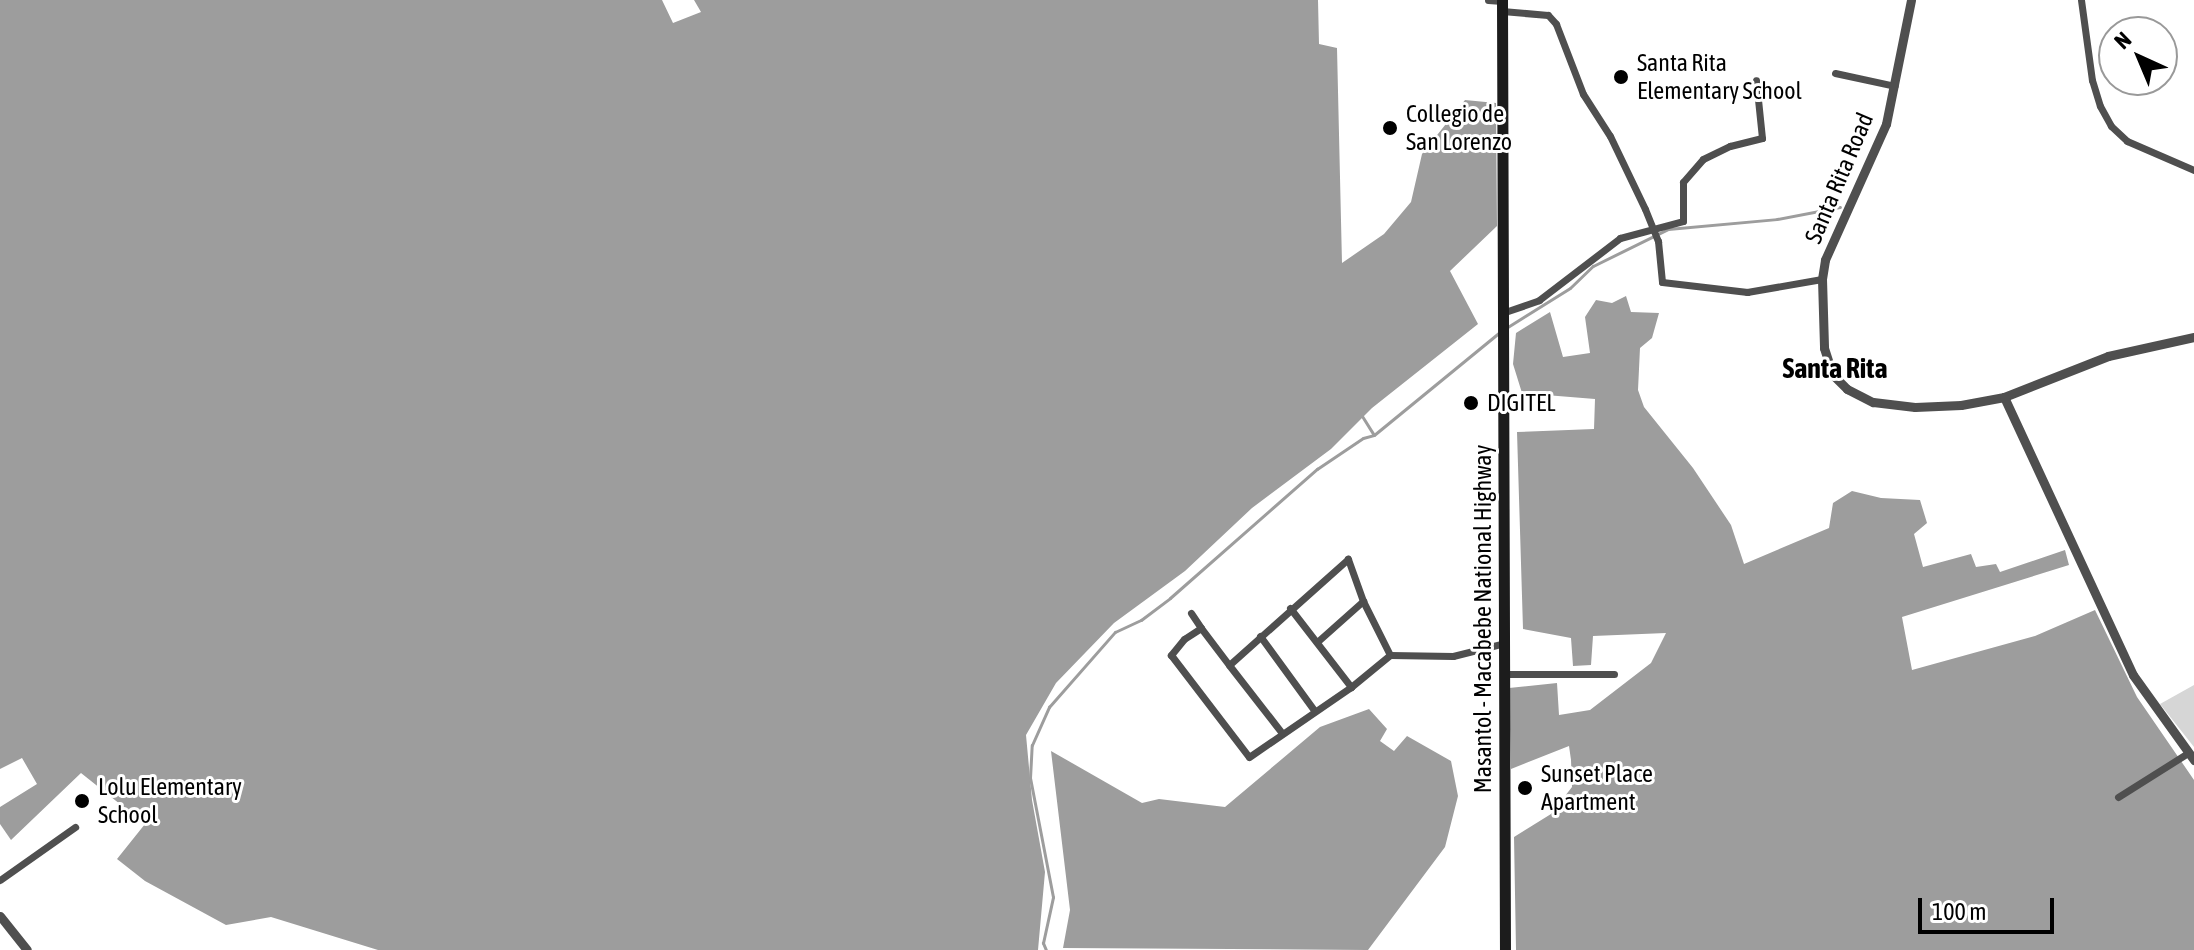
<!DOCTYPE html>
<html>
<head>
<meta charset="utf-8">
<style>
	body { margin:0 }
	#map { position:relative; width:2194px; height:950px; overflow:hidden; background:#fff; font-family:"Asap Condensed",sans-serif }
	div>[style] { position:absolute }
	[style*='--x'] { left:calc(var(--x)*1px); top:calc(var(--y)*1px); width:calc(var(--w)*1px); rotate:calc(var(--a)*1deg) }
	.green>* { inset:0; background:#d6d6d6 }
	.water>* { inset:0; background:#9d9d9d }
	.stream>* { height:3px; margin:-1.5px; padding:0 1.5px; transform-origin:1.5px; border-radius:1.5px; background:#9d9d9d }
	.minor>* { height:7px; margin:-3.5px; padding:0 3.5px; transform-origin:3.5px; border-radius:3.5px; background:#4f4f4f }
	.tertiary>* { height:9px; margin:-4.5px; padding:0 4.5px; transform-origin:4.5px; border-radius:4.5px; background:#4f4f4f }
	.secondary>* { height:11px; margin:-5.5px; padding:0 5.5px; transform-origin:5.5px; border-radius:5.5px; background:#1c1c1c }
	.dots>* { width:22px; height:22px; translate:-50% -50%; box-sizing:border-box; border:4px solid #fff; border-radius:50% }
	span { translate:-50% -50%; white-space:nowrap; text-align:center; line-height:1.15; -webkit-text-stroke:6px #fff; paint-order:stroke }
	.poi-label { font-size:24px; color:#000 }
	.left { translate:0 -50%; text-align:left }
	.street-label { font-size:24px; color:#000 }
	.quarter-label { font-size:28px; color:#000; font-weight:700 }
	.north { position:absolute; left:2098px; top:16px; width:80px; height:80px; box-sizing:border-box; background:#fff; border:2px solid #999; border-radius:50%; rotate:316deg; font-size:22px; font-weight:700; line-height:32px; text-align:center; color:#000 }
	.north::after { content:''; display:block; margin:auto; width:28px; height:36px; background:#000; clip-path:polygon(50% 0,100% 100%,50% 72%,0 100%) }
	.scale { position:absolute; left:1918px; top:898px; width:136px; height:36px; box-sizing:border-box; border:4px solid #000; border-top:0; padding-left:10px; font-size:24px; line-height:28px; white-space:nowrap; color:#000; -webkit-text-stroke:6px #fff; paint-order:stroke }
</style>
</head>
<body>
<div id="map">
	<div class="green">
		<div style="clip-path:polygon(2194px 685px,2194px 747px,2160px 704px)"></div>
	</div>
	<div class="water">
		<div style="clip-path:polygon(0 0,662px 0,673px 23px,701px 12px,694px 0,1318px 0,1319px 44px,1337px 48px,1342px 263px,1384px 234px,1411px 202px,1422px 154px,1465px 100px,1496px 103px,1497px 226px,1450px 271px,1478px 324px,1372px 408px,1331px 449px,1252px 508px,1185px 571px,1114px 623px,1056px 683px,1026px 735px,1032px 800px,1045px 872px,1038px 950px,378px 950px,271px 917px,226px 925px,145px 881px,117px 859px,145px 824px,81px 773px,11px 840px,0 824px,0 807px,37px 784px,22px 758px,0 769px)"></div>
		<div style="clip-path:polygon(1626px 296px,1631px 312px,1659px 313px,1652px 338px,1640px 348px,1638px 390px,1644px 407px,1693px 468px,1731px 525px,1744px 564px,1829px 528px,1833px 503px,1852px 491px,1881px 498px,1920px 500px,1927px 523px,1914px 534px,1923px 567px,1971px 554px,1976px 567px,1996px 564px,2000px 572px,2065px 550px,2069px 565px,1902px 617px,1912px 670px,2035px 636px,2095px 610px,2137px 697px,2194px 780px,2194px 950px,1516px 950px,1514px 837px,1551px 814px,1572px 787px,1571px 760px,1569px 746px,1511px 769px,1509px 688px,1557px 683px,1559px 715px,1590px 710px,1651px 663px,1666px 633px,1593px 636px,1591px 665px,1573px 666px,1571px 638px,1523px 629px,1517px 432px,1594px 429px,1595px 399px,1522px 393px,1513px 364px,1516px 333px,1550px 312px,1563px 357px,1590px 353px,1585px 317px,1596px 300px,1612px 303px)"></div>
		<div style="clip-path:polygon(1369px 709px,1387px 729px,1380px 741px,1394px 751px,1407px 736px,1451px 761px,1458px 796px,1445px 847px,1368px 950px,1063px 948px,1070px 910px,1051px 751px,1142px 803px,1159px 799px,1225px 807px,1320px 727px)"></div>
	</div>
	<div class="stream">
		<div style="--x:1506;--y:328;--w:75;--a:-32"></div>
		<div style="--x:1570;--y:288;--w:32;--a:-44"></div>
		<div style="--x:1593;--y:266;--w:84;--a:-26.3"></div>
		<div style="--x:1668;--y:229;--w:109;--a:-5.2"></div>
		<div style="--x:1777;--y:219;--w:64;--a:-10.8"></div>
		<div style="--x:1362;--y:416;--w:22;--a:58"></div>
		<div style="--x:1046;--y:950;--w:8;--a:-113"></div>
		<div style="--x:1043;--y:943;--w:47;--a:-77.7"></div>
		<div style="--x:1053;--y:897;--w:121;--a:-100.9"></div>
		<div style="--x:1030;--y:778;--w:33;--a:-87"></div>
		<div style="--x:1032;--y:745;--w:42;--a:-65.9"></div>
		<div style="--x:1049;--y:707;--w:100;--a:-48.7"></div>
		<div style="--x:1115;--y:632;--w:29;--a:-25"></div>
		<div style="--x:1141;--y:620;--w:36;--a:-37"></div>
		<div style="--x:1170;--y:598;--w:196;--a:-41.3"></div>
		<div style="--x:1317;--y:469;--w:55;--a:-34"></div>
		<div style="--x:1363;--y:438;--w:11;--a:-15"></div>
		<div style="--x:1374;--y:435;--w:163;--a:-39.3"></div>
	</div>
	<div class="minor">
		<div style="--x:1488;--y:0;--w:14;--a:4"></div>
		<div style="--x:2081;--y:0;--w:81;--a:82.2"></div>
		<div style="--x:2092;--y:80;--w:27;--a:73"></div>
		<div style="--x:2100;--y:106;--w:23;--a:61"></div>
		<div style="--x:2111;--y:126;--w:22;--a:43"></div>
		<div style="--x:2127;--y:141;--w:73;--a:23.4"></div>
		<div style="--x:1502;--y:11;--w:46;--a:5"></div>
		<div style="--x:1548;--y:15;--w:12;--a:48"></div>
		<div style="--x:1556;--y:24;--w:75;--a:68.9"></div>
		<div style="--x:1583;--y:94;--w:50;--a:57.3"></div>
		<div style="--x:1610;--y:136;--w:81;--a:64.4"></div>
		<div style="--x:1645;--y:209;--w:35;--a:68"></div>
		<div style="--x:1658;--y:241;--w:41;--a:84.4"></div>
		<div style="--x:1662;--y:282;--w:86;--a:6.7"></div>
		<div style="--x:1747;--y:292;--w:76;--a:-9.8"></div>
		<div style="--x:1835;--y:73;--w:61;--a:12.2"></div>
		<div style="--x:1505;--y:312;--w:36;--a:-19"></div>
		<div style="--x:1539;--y:300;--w:102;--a:-37.4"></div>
		<div style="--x:1620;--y:238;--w:65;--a:-15.1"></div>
		<div style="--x:1683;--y:221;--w:39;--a:-90"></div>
		<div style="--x:1683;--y:182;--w:30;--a:-49"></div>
		<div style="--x:1703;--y:159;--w:30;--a:-26"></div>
		<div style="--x:1730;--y:146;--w:33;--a:-14"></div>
		<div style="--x:1762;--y:138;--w:58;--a:-95.9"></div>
		<div style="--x:1290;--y:608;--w:100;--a:52.3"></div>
		<div style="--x:1191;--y:613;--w:18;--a:56"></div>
		<div style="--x:1260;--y:636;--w:92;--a:53.9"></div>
		<div style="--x:1317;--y:642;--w:62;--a:-41.7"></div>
		<div style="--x:1390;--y:655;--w:60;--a:-116.6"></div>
		<div style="--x:1363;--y:601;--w:45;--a:-109.7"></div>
		<div style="--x:1348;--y:559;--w:159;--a:138.3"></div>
		<div style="--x:1229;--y:665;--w:46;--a:-127.1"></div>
		<div style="--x:1201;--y:628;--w:20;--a:147"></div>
		<div style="--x:1184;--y:639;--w:21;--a:129"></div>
		<div style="--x:1171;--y:655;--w:128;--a:52.6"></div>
		<div style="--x:1249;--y:757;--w:124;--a:-34.5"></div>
		<div style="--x:1351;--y:687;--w:50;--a:-39.4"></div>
		<div style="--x:1390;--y:655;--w:63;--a:0.9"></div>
		<div style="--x:1453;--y:656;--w:54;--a:-14"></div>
		<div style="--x:1229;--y:665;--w:86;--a:52.1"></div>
		<div style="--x:1505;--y:674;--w:109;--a:0"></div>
		<div style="--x:2118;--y:797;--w:83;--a:-32.2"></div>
		<div style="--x:0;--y:880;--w:92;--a:-35.2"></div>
	</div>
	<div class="tertiary">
		<div style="--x:1911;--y:0;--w:126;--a:101.4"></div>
		<div style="--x:1886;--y:124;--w:149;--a:114.2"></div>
		<div style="--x:1825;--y:260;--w:19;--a:99"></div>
		<div style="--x:1822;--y:279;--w:69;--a:88.3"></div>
		<div style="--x:1824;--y:348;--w:28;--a:72"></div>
		<div style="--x:1833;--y:375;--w:20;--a:45"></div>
		<div style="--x:1847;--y:389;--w:29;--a:27"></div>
		<div style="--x:1873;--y:402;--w:42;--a:6.8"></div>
		<div style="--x:1915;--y:407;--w:46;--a:-2.5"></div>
		<div style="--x:1961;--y:405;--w:44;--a:-10.5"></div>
		<div style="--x:2004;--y:397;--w:112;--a:-21.5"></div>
		<div style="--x:2108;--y:356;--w:88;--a:-12.5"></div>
		<div style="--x:2004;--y:397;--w:306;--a:65.1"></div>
		<div style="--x:2133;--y:675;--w:105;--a:54.3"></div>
		<div style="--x:0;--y:916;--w:43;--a:51.5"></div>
	</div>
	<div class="secondary">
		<div style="--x:1502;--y:0;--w:950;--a:89.82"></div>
	</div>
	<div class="dots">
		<div style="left:1621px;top:77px;background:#000"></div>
		<div style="left:1390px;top:128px;background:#000"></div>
		<div style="left:1471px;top:403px;background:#000"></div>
		<div style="left:1525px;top:788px;background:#000"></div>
		<div style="left:82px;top:801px;background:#000"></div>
	</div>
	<div class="poi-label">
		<span class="left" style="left:1637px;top:77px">Santa Rita<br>Elementary School</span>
		<span class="left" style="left:1406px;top:128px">Collegio de<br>San Lorenzo</span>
		<span class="left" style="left:1487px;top:403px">DIGITEL</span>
		<span class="left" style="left:1541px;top:788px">Sunset Place<br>Apartment</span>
		<span class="left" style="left:98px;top:801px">Lolu Elementary<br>School</span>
	</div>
	<div class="street-label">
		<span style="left:1839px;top:178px;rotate:-67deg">Santa Rita Road</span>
		<span style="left:1483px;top:619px;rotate:-90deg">Masantol - Macabebe National Highway</span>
	</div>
	<div class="quarter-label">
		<span style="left:1835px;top:368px">Santa Rita</span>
	</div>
	<div class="north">N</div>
	<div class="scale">100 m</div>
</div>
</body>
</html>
